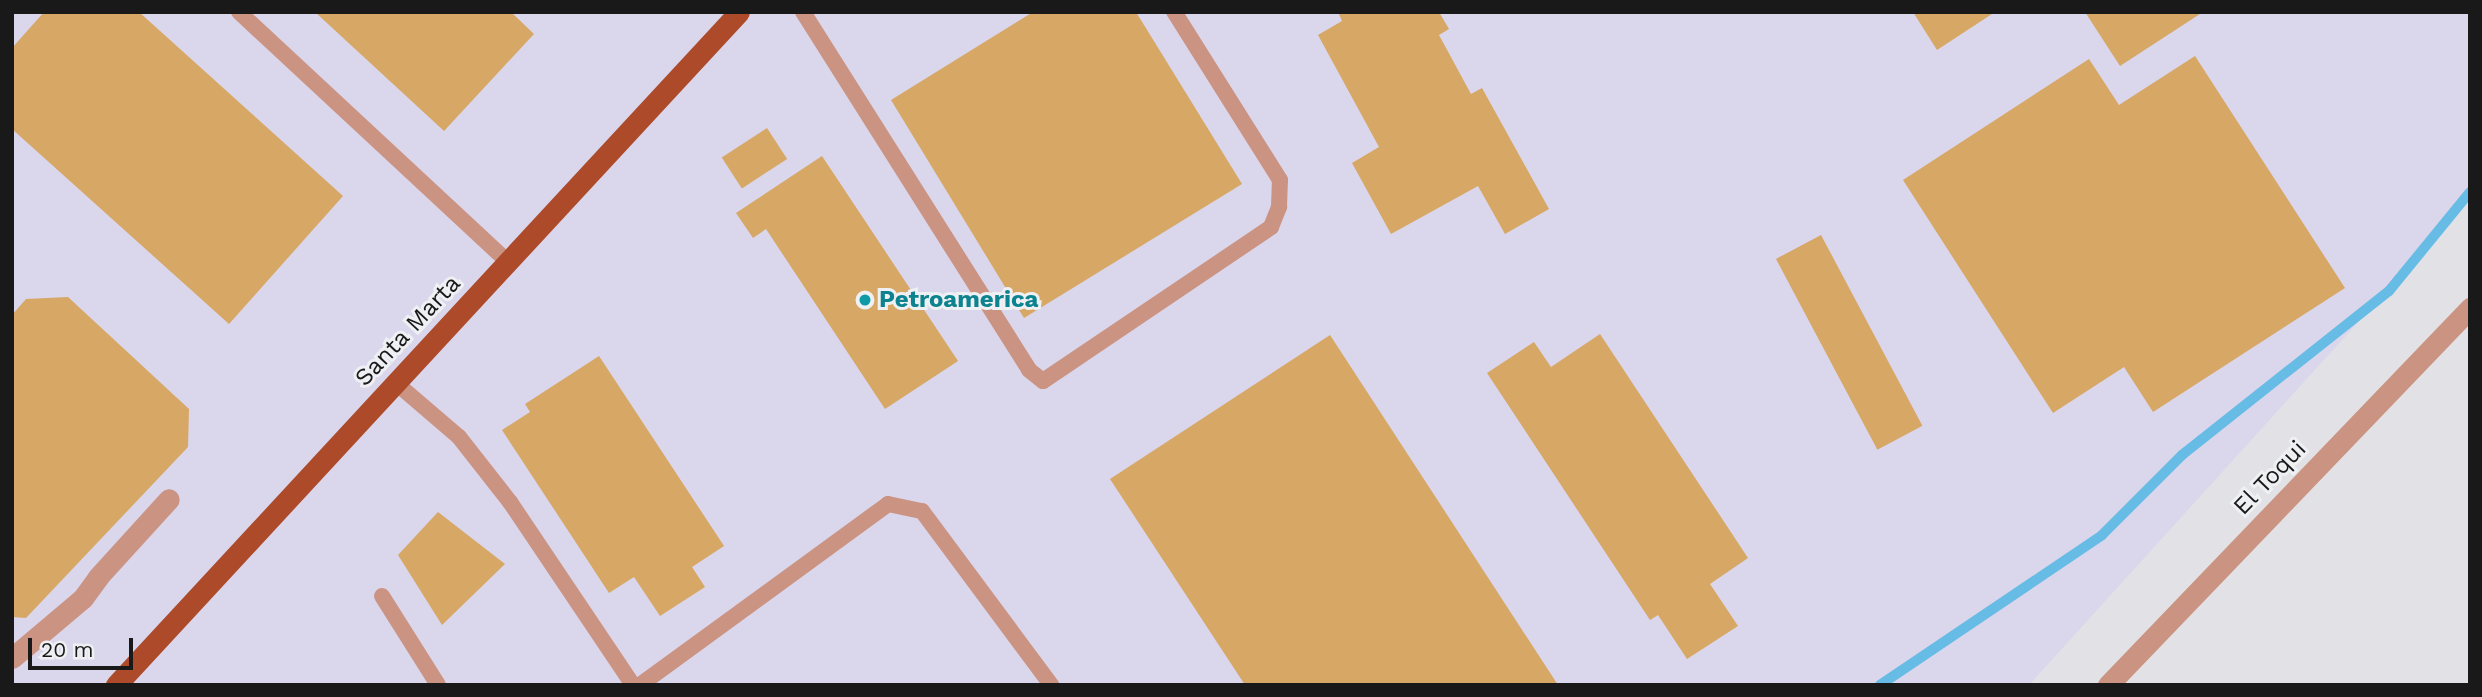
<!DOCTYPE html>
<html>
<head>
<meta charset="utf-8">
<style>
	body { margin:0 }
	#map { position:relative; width:2482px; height:697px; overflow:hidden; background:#e2e2e6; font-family:"Work Sans",sans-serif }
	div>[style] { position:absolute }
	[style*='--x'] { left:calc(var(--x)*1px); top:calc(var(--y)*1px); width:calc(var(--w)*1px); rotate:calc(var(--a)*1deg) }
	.industrial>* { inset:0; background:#dad6eb }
	.stream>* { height:10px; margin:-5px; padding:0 5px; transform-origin:5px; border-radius:5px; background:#67bce5 }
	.building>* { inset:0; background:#d7a765; transform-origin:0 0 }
	.service>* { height:16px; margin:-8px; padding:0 8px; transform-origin:8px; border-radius:8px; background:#cb9381 }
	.minor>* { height:21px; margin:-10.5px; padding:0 10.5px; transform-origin:10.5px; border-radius:10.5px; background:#cb9381 }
	.primary>* { height:21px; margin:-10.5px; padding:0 10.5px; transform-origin:10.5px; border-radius:10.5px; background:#ac4a2a }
	.dots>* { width:19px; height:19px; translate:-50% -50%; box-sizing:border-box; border:4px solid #eff0f3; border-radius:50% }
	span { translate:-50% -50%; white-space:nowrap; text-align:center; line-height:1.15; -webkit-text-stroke:6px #eff0f3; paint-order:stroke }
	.culture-label { font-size:24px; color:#0d838f; font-weight:700 }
	.left { translate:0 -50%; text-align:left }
	.street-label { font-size:24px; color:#19191a }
	.frame { position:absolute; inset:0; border:14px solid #19191a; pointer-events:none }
	.scale { position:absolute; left:28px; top:638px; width:105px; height:32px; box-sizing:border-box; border:4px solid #19191a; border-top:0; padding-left:9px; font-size:21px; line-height:24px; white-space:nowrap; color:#19191a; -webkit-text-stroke:5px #eff0f3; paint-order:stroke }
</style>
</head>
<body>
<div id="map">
	<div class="industrial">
		<div style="clip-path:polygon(12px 12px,2470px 12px,2470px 199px,2029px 685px,12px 685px)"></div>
	</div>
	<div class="stream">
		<div style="--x:1880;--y:685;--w:268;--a:-34"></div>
		<div style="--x:2102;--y:535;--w:113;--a:-45"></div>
		<div style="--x:2182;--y:455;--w:264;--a:-38.4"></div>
		<div style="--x:2389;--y:291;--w:128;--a:-50.7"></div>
	</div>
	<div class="building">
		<div style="clip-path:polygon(44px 12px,139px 12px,343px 196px,229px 324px,12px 129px,12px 48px)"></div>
		<div style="clip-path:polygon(315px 12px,511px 12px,534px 34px,444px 131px)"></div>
		<div style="clip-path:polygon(1033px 12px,1136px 12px,1242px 184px,1024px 318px,891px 100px)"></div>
		<div style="clip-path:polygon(1338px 12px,1439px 12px,1449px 29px,1439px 35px,1471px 94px,1482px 88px,1549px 209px,1505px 234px,1478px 186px,1391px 234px,1352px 163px,1379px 147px,1318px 35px,1342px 21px)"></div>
		<div style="clip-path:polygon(1913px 12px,1995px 12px,1937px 50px)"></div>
		<div style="clip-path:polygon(2085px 12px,2203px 12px,2120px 66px)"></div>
		<div style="clip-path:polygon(2195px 56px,2345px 288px,2153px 412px,2124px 367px,2053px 413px,1903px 180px,2089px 59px,2119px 105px)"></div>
		<div style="left:767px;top:128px;width:37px;height:54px;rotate:57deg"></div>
		<div style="clip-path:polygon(822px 156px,958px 361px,885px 409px,766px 229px,753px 238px,736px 213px)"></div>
		<div style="left:1821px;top:235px;width:216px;height:51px;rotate:62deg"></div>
		<div style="clip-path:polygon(68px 297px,189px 409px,188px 447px,26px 618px,12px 617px,12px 315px,26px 299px)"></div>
		<div style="clip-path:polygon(1600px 334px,1748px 558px,1710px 584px,1738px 626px,1687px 659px,1658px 615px,1650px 620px,1487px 373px,1534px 342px,1551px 367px)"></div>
		<div style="clip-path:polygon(1330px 335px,1558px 685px,1245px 685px,1110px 479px)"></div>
		<div style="clip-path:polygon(599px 356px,724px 546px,692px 567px,705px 587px,660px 616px,634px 577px,609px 593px,502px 430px,530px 412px,525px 404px)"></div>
		<div style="clip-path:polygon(438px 512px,505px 564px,442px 625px,398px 555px)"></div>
	</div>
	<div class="service">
		<div style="--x:239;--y:12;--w:367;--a:42.9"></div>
		<div style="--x:803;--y:12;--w:423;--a:57.7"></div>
		<div style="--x:1029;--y:370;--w:18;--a:38"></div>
		<div style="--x:1043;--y:381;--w:275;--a:-34"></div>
		<div style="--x:1271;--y:227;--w:22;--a:-68"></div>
		<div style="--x:1279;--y:207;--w:27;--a:-88"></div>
		<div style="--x:1280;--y:180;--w:199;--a:-122.2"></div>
		<div style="--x:396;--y:383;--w:83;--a:40.6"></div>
		<div style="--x:459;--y:437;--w:83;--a:51.9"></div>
		<div style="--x:510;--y:502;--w:220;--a:56.1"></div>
		<div style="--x:382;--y:596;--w:105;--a:57.8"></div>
		<div style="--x:640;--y:685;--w:307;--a:-36.1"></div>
		<div style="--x:888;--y:504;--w:35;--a:12"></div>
		<div style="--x:922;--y:511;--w:217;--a:53.4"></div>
	</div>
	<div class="minor">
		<div style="--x:12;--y:658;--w:93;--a:-40.2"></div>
		<div style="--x:83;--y:598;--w:26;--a:-54"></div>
		<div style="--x:98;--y:577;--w:105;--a:-47.7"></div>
		<div style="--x:2108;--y:685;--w:523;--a:-46.16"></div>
	</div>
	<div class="primary">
		<div style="--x:116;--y:685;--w:917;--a:-47.21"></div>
	</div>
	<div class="dots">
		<div style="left:865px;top:300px;background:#0f9aa8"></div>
	</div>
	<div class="culture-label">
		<span class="left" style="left:879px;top:300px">Petroamerica</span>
	</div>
	<div class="street-label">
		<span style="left:408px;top:331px;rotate:-47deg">Santa Marta</span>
		<span style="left:2270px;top:478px;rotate:-46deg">El Toqui</span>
	</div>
	<div class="frame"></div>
	<div class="scale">20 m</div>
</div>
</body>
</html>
